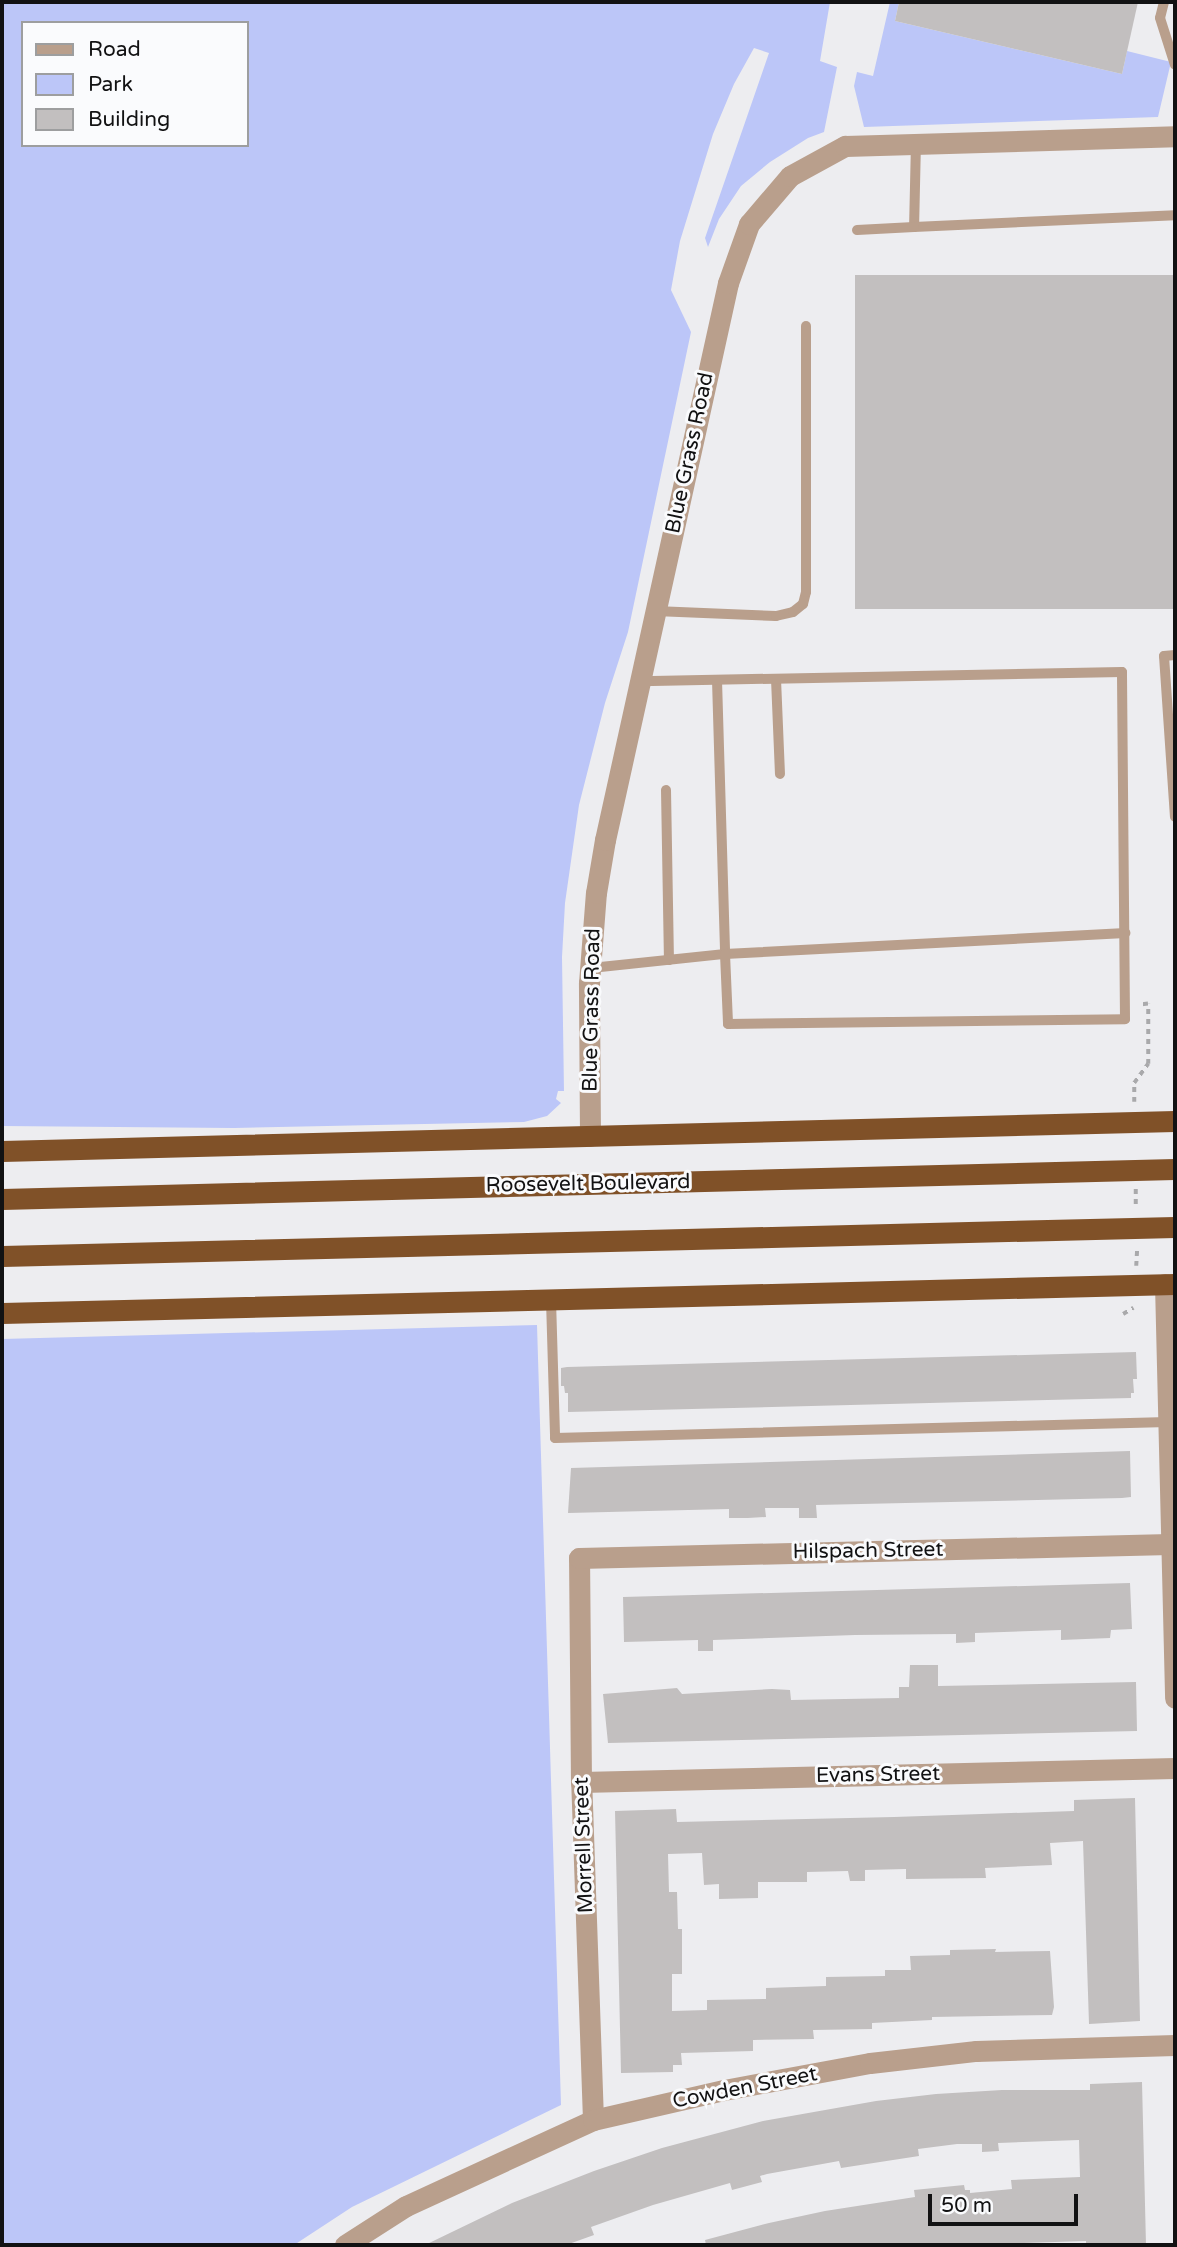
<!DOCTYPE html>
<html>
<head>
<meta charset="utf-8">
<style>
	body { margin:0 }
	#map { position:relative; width:1177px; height:2247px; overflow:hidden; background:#ededf0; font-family:"Varela Round",sans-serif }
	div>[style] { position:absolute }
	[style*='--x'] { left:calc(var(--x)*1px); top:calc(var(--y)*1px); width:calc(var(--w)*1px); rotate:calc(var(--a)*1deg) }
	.green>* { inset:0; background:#bcc6f8 }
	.building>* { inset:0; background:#c2bfbf; transform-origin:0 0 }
	.path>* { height:3.5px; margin-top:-1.75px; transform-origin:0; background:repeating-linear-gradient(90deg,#a9a9ab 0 5px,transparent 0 10px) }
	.service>* { height:10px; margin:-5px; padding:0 5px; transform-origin:5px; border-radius:5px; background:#b99f8c }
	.minor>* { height:21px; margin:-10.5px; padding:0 10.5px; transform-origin:10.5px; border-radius:10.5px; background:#b99f8c }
	.trunk>* { height:21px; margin:-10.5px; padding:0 10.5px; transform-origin:10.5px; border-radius:10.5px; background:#805128 }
	span { translate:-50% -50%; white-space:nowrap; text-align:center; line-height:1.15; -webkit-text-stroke:6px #fafbfd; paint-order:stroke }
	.street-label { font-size:21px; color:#121213 }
	.frame { position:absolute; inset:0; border:4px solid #121213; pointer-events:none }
	.legend { position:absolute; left:21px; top:21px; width:228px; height:126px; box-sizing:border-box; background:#fafbfd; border:2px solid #9d9e9f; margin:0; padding:9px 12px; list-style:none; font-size:21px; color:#121213 }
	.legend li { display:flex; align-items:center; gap:14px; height:35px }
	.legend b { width:35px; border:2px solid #9d9e9f }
	.scale { position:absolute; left:928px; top:2194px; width:150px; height:32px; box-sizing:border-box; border:4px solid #121213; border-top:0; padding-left:9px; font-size:21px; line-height:24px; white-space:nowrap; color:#121213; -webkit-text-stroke:5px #fafbfd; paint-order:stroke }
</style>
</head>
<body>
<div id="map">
	<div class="green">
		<div style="clip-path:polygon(evenodd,2px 2px,830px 2px,820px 61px,837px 67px,824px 132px,808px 138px,770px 162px,741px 186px,719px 219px,708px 247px,705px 238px,769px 53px,754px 48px,734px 84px,713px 134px,680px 241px,671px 290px,691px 332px,628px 632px,605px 703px,579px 805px,565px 903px,562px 957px,564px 1091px,558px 1091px,556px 1099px,561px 1103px,547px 1116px,524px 1122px,234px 1128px,2px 1126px,2px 2px,23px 23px,247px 23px,247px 145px,23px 145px,23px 23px)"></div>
		<div style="clip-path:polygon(890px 2px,899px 2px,895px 21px,1122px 74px,1127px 51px,1171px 62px,1158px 117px,864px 127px,854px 86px,857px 72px,873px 76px)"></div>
		<div style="clip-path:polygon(537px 1325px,561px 2105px,352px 2207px,294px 2245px,2px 2245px,2px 1339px)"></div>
	</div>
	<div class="building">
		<div style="clip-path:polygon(899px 2px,1138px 2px,1122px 74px,895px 21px)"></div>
		<div style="left:1175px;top:275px;width:334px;height:320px;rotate:90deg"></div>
		<div style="clip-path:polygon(1136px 1352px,1137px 1379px,1133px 1379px,1134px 1393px,1131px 1393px,1131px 1398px,568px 1412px,568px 1393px,565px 1393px,564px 1386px,561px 1386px,561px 1368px,567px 1367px)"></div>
		<div style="clip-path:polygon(1130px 1451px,1131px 1497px,1122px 1498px,816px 1505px,817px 1518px,799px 1518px,799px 1508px,765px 1508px,766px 1517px,748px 1518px,729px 1518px,729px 1509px,568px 1513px,571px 1468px)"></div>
		<div style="clip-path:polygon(1130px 1583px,1132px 1629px,1111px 1630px,1110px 1638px,1061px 1640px,1061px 1630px,975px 1633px,975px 1642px,956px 1643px,956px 1634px,855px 1635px,713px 1640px,713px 1651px,698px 1651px,698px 1640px,624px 1642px,623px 1597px)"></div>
		<div style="clip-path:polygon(910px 1665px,938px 1665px,938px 1686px,1136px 1682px,1137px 1731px,608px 1743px,603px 1694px,665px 1689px,677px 1688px,682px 1694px,772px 1689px,790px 1690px,791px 1700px,899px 1698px,899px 1687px,909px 1687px)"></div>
		<div style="clip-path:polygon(1135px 1798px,1140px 2021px,1089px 2024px,1083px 1841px,1050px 1843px,1052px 1865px,985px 1868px,986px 1878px,906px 1879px,906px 1869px,865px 1870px,865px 1881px,850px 1881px,848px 1871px,807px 1872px,807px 1882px,758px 1882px,758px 1898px,719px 1899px,719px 1884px,704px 1885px,702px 1853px,668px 1854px,669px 1892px,677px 1892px,678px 1929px,682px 1929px,682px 1974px,672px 1974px,672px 2011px,707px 2010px,707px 2000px,766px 1999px,766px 1988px,826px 1986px,826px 1977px,885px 1976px,885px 1970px,911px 1970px,910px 1956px,950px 1955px,950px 1950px,996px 1949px,995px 1952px,1050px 1951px,1054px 2007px,1052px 2015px,932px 2017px,932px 2020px,872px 2023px,872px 2029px,813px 2030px,814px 2039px,753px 2040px,753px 2051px,681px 2053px,682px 2065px,673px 2065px,673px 2072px,621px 2073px,615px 1811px,676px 1809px,677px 1822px,894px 1817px,1074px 1811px,1074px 1800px)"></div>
		<div style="clip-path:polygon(1142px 2082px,1146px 2245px,1086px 2245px,1086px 2241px,961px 2245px,706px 2245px,705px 2240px,769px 2223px,825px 2211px,915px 2197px,914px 2190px,964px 2185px,965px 2190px,970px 2190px,970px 2193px,1012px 2189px,1011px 2180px,1080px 2177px,1079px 2140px,998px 2143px,999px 2151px,982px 2152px,982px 2144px,957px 2144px,918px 2149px,919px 2156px,841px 2168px,839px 2161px,767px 2174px,760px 2176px,762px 2182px,732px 2190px,730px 2183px,653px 2205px,591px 2227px,594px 2235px,566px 2245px,425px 2245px,512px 2203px,594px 2171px,662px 2148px,763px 2121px,876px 2101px,936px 2094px,1002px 2090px,1090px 2090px,1090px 2084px)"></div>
	</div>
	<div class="path">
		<div style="--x:1134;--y:1102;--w:19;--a:-90"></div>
		<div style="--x:1134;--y:1083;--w:24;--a:-54"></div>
		<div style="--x:1148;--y:1064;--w:60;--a:-90"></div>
		<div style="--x:1148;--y:1004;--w:8;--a:173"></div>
		<div style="--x:1136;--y:1189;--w:20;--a:90"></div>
		<div style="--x:1136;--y:1266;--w:19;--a:-87"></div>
		<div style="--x:1123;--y:1314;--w:12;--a:-31"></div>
	</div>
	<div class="service">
		<div style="--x:1164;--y:2;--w:16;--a:104"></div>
		<div style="--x:1160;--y:18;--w:49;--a:72.3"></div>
		<div style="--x:916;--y:142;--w:85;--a:91.3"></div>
		<div style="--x:914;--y:227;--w:261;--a:-2.6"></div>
		<div style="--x:857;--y:230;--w:57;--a:-3"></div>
		<div style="--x:655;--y:611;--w:121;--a:2.4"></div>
		<div style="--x:776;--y:616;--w:17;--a:-13"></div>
		<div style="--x:793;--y:612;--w:13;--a:-39"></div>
		<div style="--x:803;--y:604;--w:12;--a:-76"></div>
		<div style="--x:806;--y:592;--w:266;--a:-90"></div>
		<div style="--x:1175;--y:655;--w:11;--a:175"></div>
		<div style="--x:1164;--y:656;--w:161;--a:86.1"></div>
		<div style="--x:776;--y:679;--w:95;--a:87.6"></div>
		<div style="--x:717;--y:680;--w:274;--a:88.3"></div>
		<div style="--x:725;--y:954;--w:401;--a:-3"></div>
		<div style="--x:666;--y:790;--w:170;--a:89"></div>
		<div style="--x:591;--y:968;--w:135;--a:-6"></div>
		<div style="--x:725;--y:954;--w:70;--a:87.5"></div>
		<div style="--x:728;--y:1024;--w:397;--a:-0.7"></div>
		<div style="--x:1125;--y:1019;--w:347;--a:-90.5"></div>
		<div style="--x:1122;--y:672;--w:482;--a:178.9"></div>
		<div style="--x:551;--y:1300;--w:138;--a:88.3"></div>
		<div style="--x:555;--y:1438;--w:613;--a:-1.5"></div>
	</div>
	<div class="minor">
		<div style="--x:590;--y:1136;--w:153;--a:-90.4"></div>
		<div style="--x:589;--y:983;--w:90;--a:-85.6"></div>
		<div style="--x:596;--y:893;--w:54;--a:-80.4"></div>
		<div style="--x:605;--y:840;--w:570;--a:-77.55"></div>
		<div style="--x:728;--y:283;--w:63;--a:-70.4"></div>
		<div style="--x:749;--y:224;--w:63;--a:-49.5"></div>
		<div style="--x:790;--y:176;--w:63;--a:-28.6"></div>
		<div style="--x:845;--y:146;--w:330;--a:-1.7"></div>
		<div style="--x:1165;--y:1284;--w:414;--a:88.6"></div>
		<div style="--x:581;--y:1782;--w:594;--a:-1.35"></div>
		<div style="--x:593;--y:2120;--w:338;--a:-92"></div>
		<div style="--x:581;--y:1782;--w:224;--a:-90.5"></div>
		<div style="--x:579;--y:1558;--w:591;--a:-1.36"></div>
		<div style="--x:345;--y:2245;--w:72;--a:-32.6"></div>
		<div style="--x:406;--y:2206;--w:206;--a:-24.7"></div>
		<div style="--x:593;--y:2120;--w:134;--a:-12.9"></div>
		<div style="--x:724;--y:2090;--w:148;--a:-10.5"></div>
		<div style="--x:870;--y:2063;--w:107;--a:-6.5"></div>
		<div style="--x:976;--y:2051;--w:199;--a:-1.7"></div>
	</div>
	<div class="trunk">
		<div style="--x:2;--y:1151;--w:1173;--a:-1.47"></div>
		<div style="--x:2;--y:1199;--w:1173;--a:-1.47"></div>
		<div style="--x:2;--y:1256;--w:1173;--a:-1.42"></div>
		<div style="--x:2;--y:1313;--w:1173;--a:-1.42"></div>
	</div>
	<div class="street-label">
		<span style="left:690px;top:453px;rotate:-78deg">Blue Grass Road</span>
		<span style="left:592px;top:1010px;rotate:-89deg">Blue Grass Road</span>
		<span style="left:588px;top:1184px;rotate:-1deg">Roosevelt Boulevard</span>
		<span style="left:868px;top:1551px;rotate:-1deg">Hilspach Street</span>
		<span style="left:878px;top:1775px;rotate:-1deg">Evans Street</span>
		<span style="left:584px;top:1845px;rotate:-92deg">Morrell Street</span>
		<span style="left:745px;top:2088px;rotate:-11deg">Cowden Street</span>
	</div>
	<div class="frame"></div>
	<ul class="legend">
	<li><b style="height:9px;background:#b99f8c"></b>Road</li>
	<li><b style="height:19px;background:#bcc6f8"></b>Park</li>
	<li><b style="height:19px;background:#c2bfbf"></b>Building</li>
	</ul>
	<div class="scale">50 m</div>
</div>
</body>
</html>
